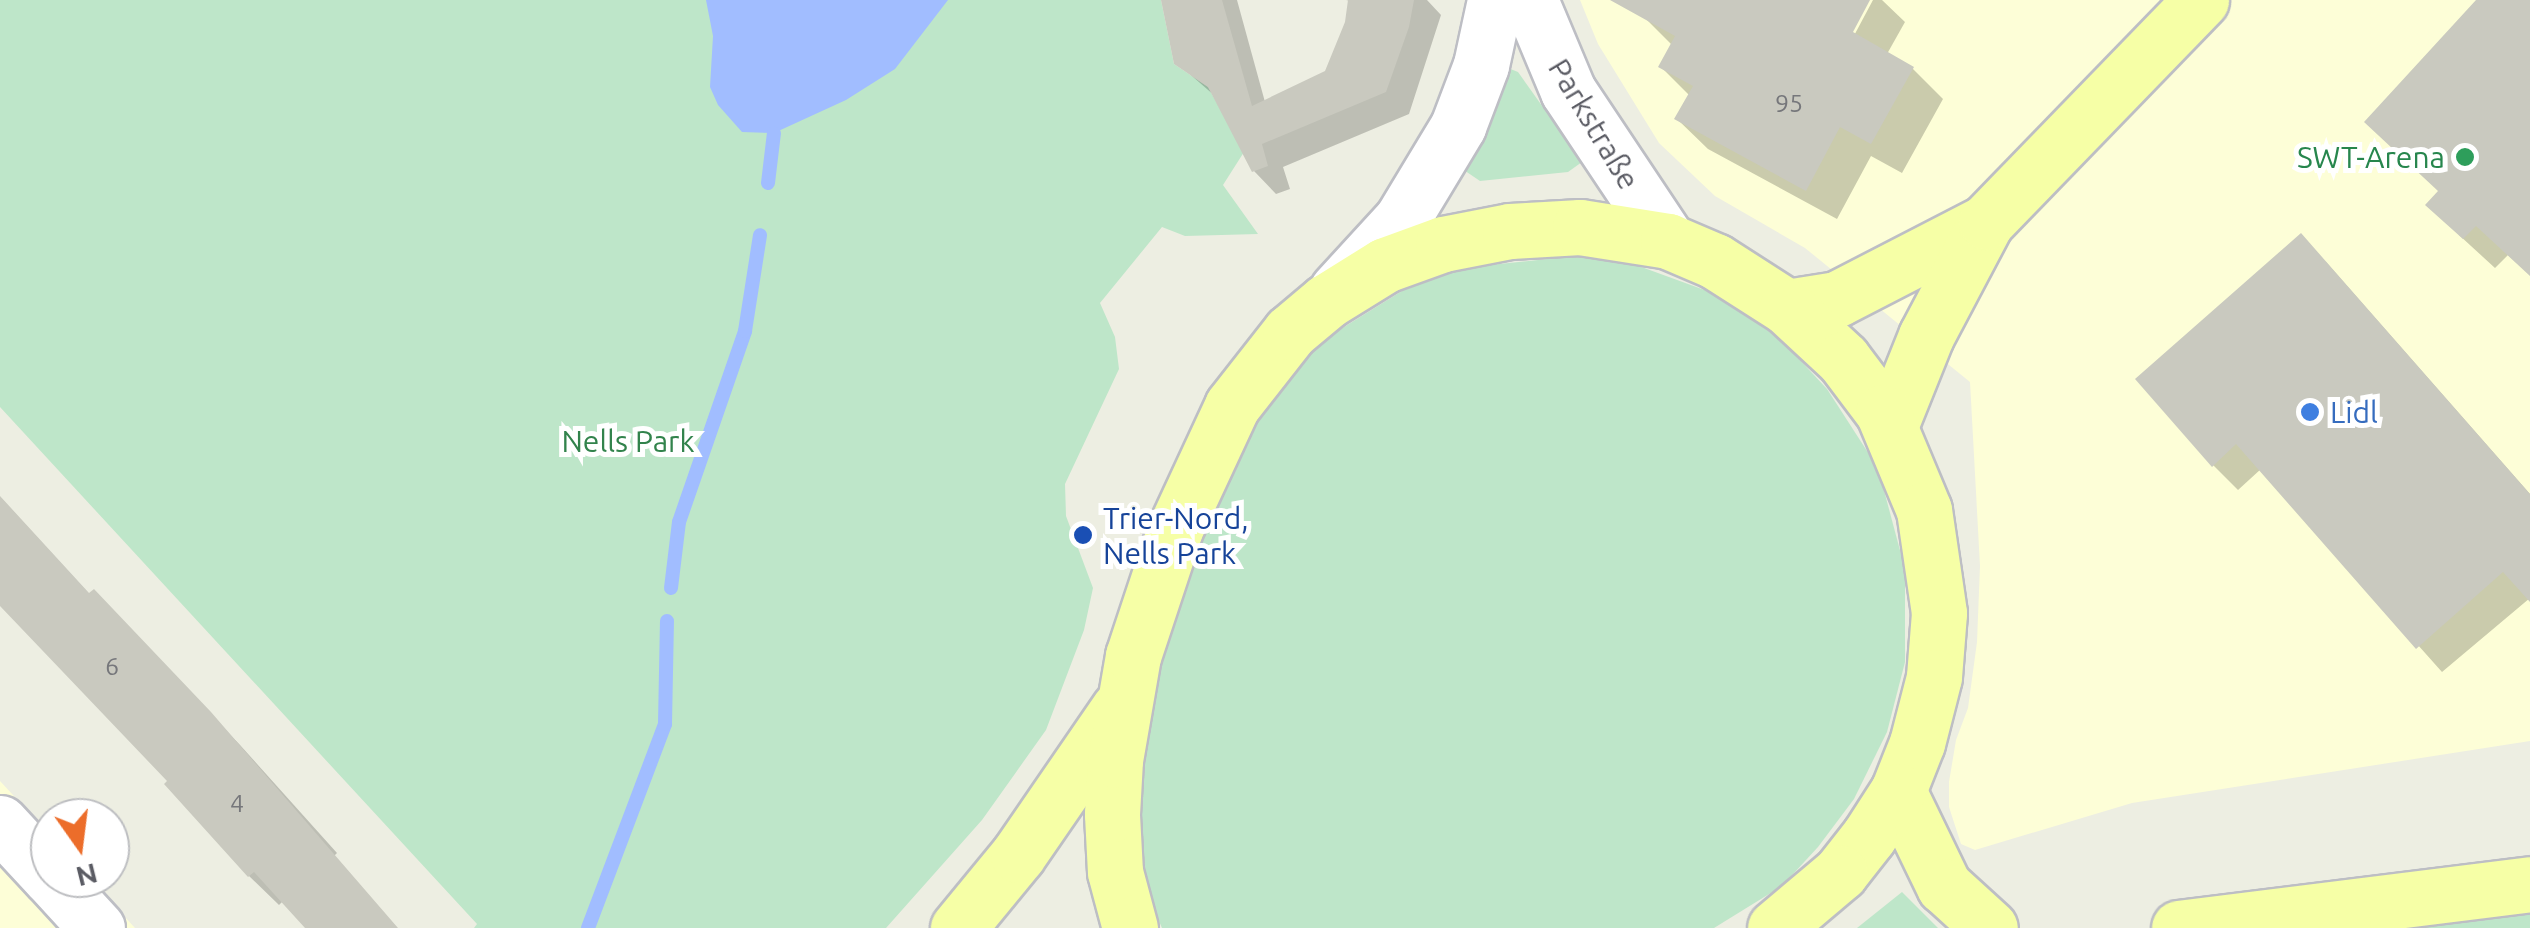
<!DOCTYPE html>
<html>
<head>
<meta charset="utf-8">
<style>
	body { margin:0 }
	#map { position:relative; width:2530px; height:928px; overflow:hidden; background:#edeee2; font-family:Ubuntu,sans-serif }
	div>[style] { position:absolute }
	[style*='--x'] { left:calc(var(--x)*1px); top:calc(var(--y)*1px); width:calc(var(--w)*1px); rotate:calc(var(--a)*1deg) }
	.commercial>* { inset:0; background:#fdfed7 }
	.green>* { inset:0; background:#bee6c9 }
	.water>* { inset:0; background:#a1bdff }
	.shadow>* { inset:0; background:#0003 }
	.stream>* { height:14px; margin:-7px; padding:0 7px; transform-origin:7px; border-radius:7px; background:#a1bdff }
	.building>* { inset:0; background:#c9c9bf }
	.roads { filter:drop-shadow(2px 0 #bdbec4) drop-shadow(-2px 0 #bdbec4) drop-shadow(0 2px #bdbec4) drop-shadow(0 -2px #bdbec4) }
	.minor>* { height:55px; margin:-27.5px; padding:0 27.5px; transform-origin:27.5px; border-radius:27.5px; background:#fff }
	.major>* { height:55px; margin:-27.5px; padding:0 27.5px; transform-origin:27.5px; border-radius:27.5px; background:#f6ffa6 }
	.dots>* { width:28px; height:28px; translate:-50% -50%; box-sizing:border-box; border:5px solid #fff; border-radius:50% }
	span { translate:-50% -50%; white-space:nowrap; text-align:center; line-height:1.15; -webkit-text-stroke:10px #fff; paint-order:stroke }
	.number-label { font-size:25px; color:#76777b }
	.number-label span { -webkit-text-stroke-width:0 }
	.street-label { font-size:30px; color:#5b5c64 }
	.leisure-label { font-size:30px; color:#27864d }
	.right { translate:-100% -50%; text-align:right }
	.shop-label { font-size:30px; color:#366cbe }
	.left { translate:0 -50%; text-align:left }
	.park-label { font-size:30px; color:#32834c }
	.transit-label { font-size:30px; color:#164399 }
	.north { position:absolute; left:30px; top:798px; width:100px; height:100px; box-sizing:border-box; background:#fff; border:2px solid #bdbec1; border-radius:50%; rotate:166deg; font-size:28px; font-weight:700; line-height:40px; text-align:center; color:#5b5c64 }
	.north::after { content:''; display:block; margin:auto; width:35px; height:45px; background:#ec6d2a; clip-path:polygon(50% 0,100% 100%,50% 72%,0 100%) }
</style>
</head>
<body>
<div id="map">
	<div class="commercial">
		<div style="clip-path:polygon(1580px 0,2530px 0,2530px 741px,2132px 803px,1975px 850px,1961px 844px,1949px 807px,1949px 782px,1956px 740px,1968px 708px,1977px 642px,1980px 566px,1970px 382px,1805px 248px,1715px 196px,1659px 143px,1598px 44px)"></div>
		<div style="clip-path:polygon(0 781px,50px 835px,50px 878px,89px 878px,135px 928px,0 928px)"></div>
	</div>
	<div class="green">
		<div style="clip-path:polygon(0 0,1161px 0,1174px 64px,1208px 87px,1244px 152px,1223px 185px,1258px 234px,1185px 236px,1162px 227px,1100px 303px,1115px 337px,1119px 369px,1065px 484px,1066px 516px,1093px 588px,1084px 630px,1046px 730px,982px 820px,886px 928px,474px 928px,477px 924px,0 407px)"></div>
		<div style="clip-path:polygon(1508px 68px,1518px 72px,1582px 162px,1568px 172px,1480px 181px,1452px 162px)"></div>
		<div style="clip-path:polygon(1576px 256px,1625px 261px,1710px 292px,1741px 310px,1784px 343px,1827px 389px,1878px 468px,1905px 569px,1905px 662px,1887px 732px,1854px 799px,1818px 847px,1782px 886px,1714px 928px,1162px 928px,1143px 885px,1137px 849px,1147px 726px,1158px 664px,1191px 559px,1249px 427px,1286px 377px,1328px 337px,1410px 286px,1470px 267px)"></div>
		<div style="clip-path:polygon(1902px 892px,1938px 928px,1857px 928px)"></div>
		<div style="clip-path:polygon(2530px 907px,2530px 928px,2392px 928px)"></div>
	</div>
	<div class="water">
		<div style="clip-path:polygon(706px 0,948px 0,895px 69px,846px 100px,774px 133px,742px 132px,718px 105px,710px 87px,713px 36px)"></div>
	</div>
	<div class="shadow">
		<div style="clip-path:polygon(1164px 0,1237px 0,1265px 102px,1327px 73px,1356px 2px,1346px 0,1427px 0,1441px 15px,1409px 114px,1283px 167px,1290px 189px,1276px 194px,1254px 171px,1215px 96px,1177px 63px)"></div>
		<div style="clip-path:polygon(1651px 0,1868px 0,1844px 42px,1849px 45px,1873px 0,1882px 0,1905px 22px,1887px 54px,1913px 69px,1943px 99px,1902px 173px,1871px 156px,1837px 219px,1708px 149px,1677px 119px,1690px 96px,1661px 67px,1673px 46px,1643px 16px)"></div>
		<div style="clip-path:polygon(2480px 0,2530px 0,2530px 275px,2508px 255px,2495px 268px,2459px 235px,2440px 192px)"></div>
		<div style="clip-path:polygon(2326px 262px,2530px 494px,2530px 598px,2442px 672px,2261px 469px,2238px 490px,2213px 465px)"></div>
		<div style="clip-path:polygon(0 497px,91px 596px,123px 622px,240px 745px,337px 853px,333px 857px,397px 928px,308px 928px,283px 901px,279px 905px,249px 876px,171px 781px,0 599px)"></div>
	</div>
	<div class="stream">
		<div style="--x:768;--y:183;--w:50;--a:-83.2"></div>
		<div style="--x:671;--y:588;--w:66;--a:-83.1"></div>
		<div style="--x:679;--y:522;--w:202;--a:-70.9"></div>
		<div style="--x:745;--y:331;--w:97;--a:-81.1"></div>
		<div style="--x:588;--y:928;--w:218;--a:-69.3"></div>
		<div style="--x:665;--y:724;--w:103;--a:-88.9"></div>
	</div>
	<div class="building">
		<div style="clip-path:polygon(1161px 0,1222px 0,1252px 106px,1325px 71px,1345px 22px,1348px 0,1414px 0,1409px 27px,1386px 92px,1262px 144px,1268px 166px,1252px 172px,1208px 87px,1174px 64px)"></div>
		<div style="clip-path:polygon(1610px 0,1870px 0,1853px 32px,1914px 67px,1871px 144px,1840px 127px,1806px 191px,1674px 119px,1693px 86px,1658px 67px,1675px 36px)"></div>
		<div style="clip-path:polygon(2476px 0,2530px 0,2530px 276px,2476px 226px,2463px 239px,2425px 205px,2438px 191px,2364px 122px)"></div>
		<div style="clip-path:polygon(2301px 233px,2530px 494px,2530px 602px,2503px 572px,2416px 649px,2236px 444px,2212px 467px,2135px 379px)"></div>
		<div style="clip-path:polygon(0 496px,89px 593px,94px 589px,211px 712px,398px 928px,305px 928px,254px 872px,248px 877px,164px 784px,167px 781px,0 606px)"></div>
	</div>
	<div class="roads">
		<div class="minor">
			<div style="--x:1530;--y:0;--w:99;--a:67.3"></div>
			<div style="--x:1568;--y:91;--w:180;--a:56.3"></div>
			<div style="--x:1337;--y:290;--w:96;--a:-47.5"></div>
			<div style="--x:1402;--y:219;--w:109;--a:-58.9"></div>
			<div style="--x:1458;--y:126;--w:65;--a:-69.3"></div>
			<div style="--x:1481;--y:65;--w:66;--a:-77.8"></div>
			<div style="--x:0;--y:823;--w:74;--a:47.2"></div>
			<div style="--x:51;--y:878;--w:68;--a:47.4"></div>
		</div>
		<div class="major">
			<div style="--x:1787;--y:307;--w:51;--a:-9.1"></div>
			<div style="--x:1837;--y:299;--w:168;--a:-27.3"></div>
			<div style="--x:1890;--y:426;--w:97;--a:-68.2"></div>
			<div style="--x:1926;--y:336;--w:129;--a:-62.2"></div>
			<div style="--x:1986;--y:222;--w:309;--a:-45.9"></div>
			<div style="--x:1898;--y:791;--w:106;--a:64.2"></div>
			<div style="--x:1944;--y:886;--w:62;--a:42.4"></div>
			<div style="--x:958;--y:928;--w:94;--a:-50.6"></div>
			<div style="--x:1018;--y:855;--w:178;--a:-55.5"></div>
			<div style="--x:1130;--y:928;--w:58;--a:-105"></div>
			<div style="--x:1115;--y:872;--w:58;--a:-93"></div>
			<div style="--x:1112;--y:814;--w:54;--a:-86.8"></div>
			<div style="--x:1115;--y:760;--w:106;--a:-80.2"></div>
			<div style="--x:1133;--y:656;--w:134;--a:-71.7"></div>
			<div style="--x:1175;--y:529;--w:136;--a:-65.1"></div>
			<div style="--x:1232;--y:406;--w:94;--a:-51.9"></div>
			<div style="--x:1290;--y:332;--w:48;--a:-40"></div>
			<div style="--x:1327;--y:301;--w:68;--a:-31.8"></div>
			<div style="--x:1385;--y:265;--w:62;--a:-19.9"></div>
			<div style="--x:1443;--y:244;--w:68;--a:-11"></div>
			<div style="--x:1510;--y:231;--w:70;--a:-3.3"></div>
			<div style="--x:1580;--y:227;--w:89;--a:9"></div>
			<div style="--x:1668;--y:241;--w:51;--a:23.1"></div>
			<div style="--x:1715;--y:261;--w:85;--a:32.6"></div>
			<div style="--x:1787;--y:307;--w:76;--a:42.9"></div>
			<div style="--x:1843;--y:359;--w:66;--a:53"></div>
			<div style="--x:1883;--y:412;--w:106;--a:67.3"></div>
			<div style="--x:1924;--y:510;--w:104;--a:81.7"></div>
			<div style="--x:1939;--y:613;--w:64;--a:94.5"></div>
			<div style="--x:1934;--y:677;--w:68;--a:104.4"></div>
			<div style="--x:1917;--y:743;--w:52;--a:111.6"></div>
			<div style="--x:1898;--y:791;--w:54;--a:122.8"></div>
			<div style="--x:1869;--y:836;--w:47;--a:128.1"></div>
			<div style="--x:1840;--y:873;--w:85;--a:139.8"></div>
			<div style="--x:2179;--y:928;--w:354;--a:-7.1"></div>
		</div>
	</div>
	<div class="dots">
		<div style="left:2465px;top:157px;background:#2e9e5b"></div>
		<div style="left:2310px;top:412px;background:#3f7fe0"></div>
		<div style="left:1083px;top:535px;background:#1a4fb4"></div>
	</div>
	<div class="number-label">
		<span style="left:1789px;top:103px">95</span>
		<span style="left:112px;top:666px">6</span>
		<span style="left:237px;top:803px">4</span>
	</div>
	<div class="street-label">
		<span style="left:1594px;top:124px;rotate:59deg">Parkstraße</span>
	</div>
	<div class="leisure-label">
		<span class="right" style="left:2445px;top:157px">SWT-Arena</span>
	</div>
	<div class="shop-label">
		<span class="left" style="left:2330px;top:412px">Lidl</span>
	</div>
	<div class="park-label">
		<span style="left:628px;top:441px">Nells Park</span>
	</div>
	<div class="transit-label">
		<span class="left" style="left:1103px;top:535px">Trier-Nord,<br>Nells Park</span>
	</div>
	<div class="north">N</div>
</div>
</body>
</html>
